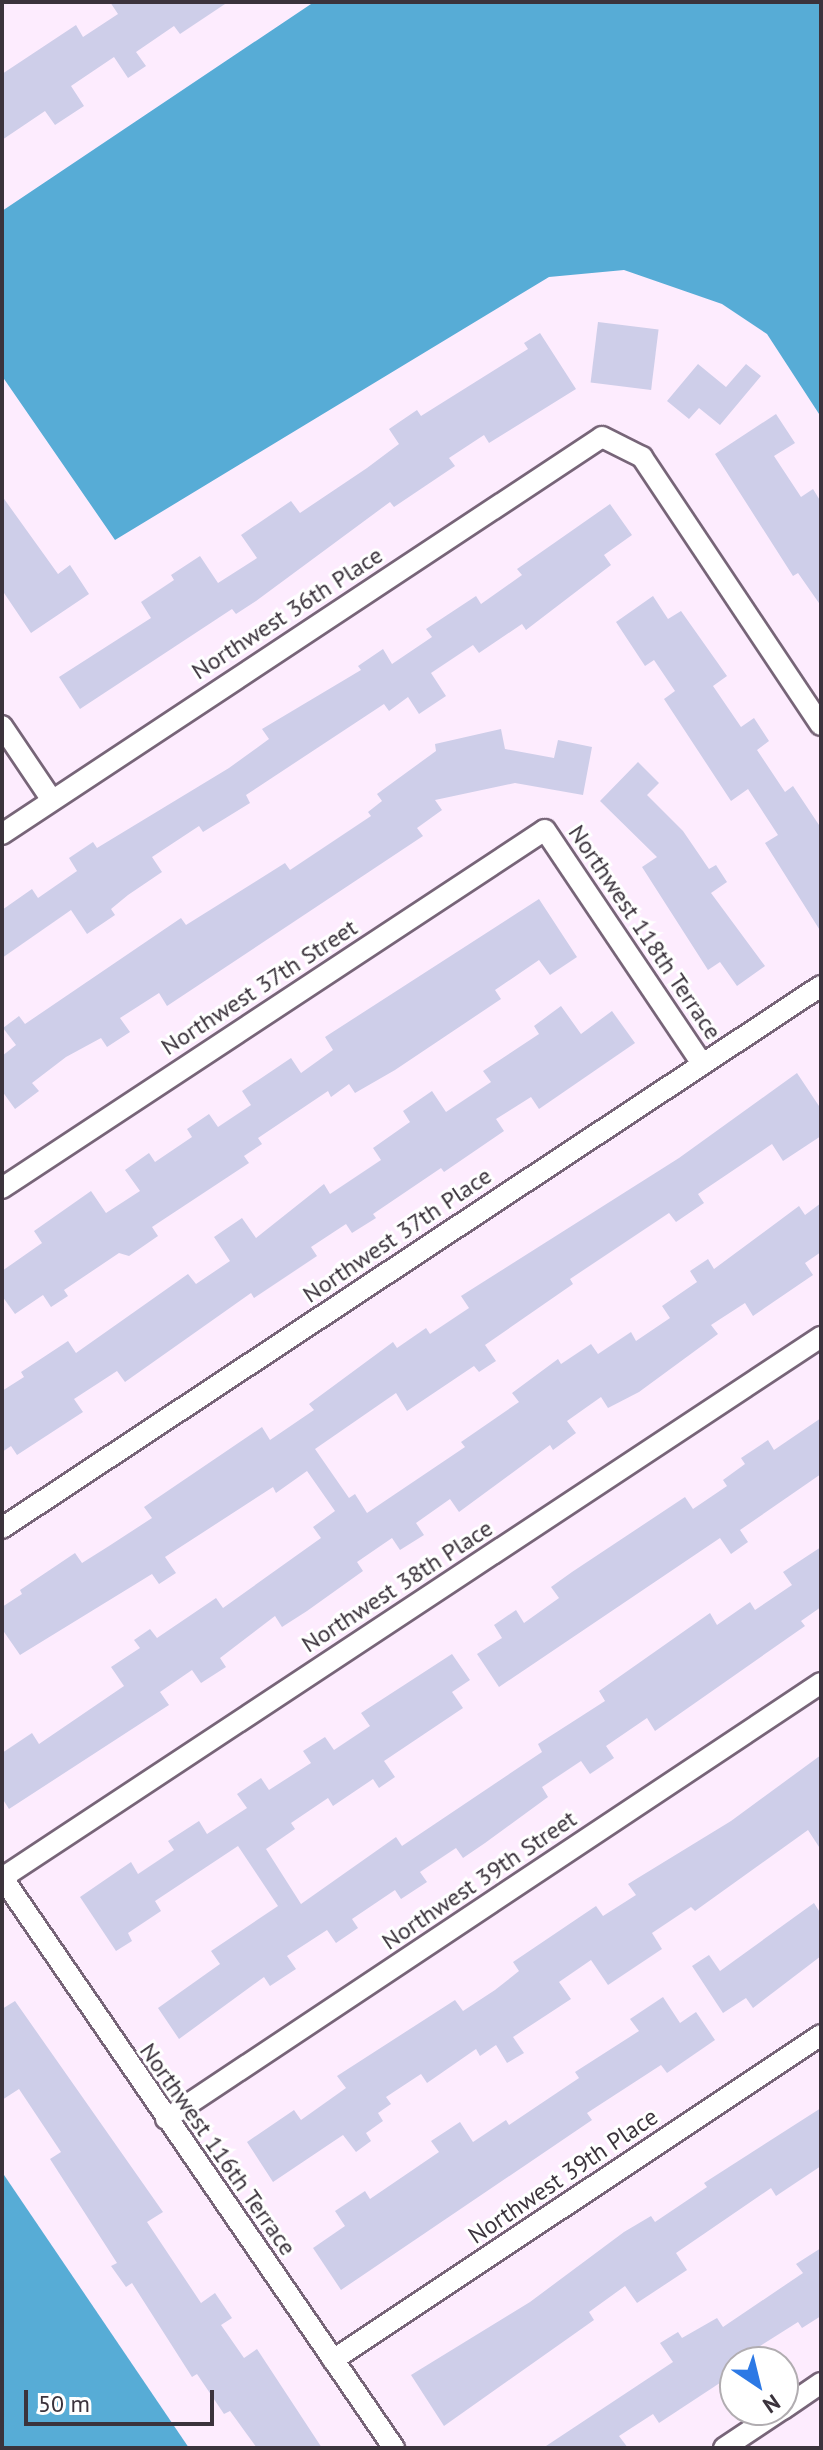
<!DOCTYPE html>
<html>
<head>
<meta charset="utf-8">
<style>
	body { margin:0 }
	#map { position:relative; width:823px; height:2450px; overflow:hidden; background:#fdecfe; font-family:"PT Sans",sans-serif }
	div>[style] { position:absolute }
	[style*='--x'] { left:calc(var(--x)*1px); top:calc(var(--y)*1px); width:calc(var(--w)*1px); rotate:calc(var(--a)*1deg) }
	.water>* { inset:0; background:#57acd6 }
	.building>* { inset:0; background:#cecee9; transform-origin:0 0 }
	.roads { filter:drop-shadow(2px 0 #776578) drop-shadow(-2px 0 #776578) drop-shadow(0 2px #776578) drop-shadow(0 -2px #776578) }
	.street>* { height:20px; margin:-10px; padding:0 10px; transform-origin:10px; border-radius:10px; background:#fff }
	span { translate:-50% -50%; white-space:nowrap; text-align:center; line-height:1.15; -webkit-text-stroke:6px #fff; paint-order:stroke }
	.street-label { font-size:24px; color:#3b333c }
	.frame { position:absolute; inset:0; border:4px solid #3b333c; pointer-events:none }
	.north { position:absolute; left:719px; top:2346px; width:80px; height:80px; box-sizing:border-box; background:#fff; border:2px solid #b1adb1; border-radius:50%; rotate:145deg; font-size:22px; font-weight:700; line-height:32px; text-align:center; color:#3b333c }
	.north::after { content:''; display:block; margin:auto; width:28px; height:36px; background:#2d79e5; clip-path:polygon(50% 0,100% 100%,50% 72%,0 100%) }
	.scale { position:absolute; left:24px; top:2390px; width:190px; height:36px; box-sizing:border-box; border:4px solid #3b333c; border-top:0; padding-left:10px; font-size:24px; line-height:28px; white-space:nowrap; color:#3b333c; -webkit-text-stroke:6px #fff; paint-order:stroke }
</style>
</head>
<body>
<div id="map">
	<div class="water">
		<div style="clip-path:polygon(314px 2px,821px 2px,821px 417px,767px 334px,722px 304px,624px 270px,549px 277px,115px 540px,2px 376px,2px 211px)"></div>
		<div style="clip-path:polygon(2px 2172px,189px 2448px,2px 2448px)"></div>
	</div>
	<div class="building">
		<div style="clip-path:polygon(110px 2px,228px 2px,180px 34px,174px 26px,136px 52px,146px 66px,128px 78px,114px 57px,71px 86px,84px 106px,55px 125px,45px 111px,2px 140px,2px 74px,76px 25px,83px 37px,118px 14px)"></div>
		<div style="left:598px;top:322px;width:61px;height:61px;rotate:7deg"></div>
		<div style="clip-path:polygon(540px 333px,576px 389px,489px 443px,484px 435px,449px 458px,455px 466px,394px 507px,390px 502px,256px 601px,236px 614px,232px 609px,80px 709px,59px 677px,151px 618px,141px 602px,174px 580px,171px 575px,200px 556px,218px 583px,257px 558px,241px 535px,291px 501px,300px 513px,367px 468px,399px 444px,389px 429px,417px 410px,421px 416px,528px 349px,524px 343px)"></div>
		<div style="clip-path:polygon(698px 364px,726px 387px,746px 364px,761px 376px,720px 425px,699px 408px,689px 419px,667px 401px)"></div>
		<div style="clip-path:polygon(776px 414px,795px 443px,774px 456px,801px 497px,813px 489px,821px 502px,821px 606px,798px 573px,793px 576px,715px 454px)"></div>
		<div style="clip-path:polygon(2px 496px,58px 574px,70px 565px,89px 594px,31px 633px,2px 590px)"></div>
		<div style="clip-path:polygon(610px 504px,632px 535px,604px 555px,611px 565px,526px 630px,522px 624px,479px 653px,473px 645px,431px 673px,446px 696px,419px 714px,408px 697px,389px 711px,384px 704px,246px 795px,250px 803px,203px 832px,199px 826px,152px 857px,162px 872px,128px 895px,111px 909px,115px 915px,87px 934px,71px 910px,2px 958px,2px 910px,32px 889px,38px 898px,77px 871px,69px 858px,93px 842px,97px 848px,229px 768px,269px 739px,262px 729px,361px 670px,358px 666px,383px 649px,392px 664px,432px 637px,426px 629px,476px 596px,481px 604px,522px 575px,517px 569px)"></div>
		<div style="clip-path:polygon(653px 596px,668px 619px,681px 611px,727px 676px,713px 686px,741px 727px,754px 718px,769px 741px,757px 750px,785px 792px,793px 786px,821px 828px,821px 932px,765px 843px,778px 835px,748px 789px,731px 801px,664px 699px,675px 691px,654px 660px,645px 666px,616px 622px)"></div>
		<div style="clip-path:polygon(501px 729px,505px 749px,554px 758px,558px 740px,592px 747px,583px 795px,515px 783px,435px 800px,442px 810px,417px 828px,423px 836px,167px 1006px,159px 993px,120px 1018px,130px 1032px,107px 1047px,101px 1038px,66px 1057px,32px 1083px,39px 1091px,15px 1109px,2px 1091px,2px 1056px,16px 1045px,3px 1028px,19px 1016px,25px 1024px,181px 918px,186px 925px,285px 863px,290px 870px,371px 816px,368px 812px,382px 801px,377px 794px,436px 751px,435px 744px)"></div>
		<div style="clip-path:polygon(638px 762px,659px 783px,647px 795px,683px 831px,709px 869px,716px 865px,727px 882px,711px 893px,765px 966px,737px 986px,720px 962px,708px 970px,642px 867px,657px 857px,600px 801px)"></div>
		<div style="clip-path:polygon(539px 899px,577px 957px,550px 975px,539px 960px,495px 990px,501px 999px,395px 1070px,355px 1093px,349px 1084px,331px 1097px,328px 1091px,258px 1138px,262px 1144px,244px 1156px,249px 1163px,152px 1227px,158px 1236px,129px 1256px,119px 1253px,64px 1290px,68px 1296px,51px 1307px,43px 1295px,15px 1314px,2px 1296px,2px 1271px,42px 1243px,34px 1231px,91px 1191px,106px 1213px,140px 1191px,125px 1170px,149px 1153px,155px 1162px,192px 1137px,187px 1129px,209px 1114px,218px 1127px,251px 1105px,242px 1091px,291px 1058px,301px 1073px,333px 1050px,325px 1037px)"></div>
		<div style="clip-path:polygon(561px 1006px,581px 1034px,612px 1011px,635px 1043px,539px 1109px,531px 1097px,496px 1119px,504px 1131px,444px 1172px,441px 1168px,373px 1214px,376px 1218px,352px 1233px,346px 1224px,311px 1247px,317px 1256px,254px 1298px,251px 1293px,125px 1382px,117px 1371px,74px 1399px,83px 1412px,17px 1455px,11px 1446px,2px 1452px,2px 1391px,24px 1377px,21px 1372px,68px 1341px,76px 1353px,188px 1274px,196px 1284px,230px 1261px,214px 1237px,242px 1218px,256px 1238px,324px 1184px,330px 1194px,381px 1160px,373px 1148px,410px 1122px,403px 1111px,432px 1091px,446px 1112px,491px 1082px,483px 1071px,539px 1034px,534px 1026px)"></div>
		<div style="clip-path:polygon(797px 1073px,821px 1109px,821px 1136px,783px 1161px,772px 1144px,698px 1194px,704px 1203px,676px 1222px,669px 1213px,570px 1279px,573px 1284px,485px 1345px,496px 1361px,479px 1372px,474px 1366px,407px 1411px,396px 1393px,315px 1449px,349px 1498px,355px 1494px,367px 1513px,465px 1447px,461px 1442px,519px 1402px,512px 1393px,558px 1359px,561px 1364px,591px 1344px,598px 1354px,631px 1332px,636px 1341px,670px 1318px,662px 1306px,697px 1282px,690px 1271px,708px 1259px,714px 1269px,799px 1206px,805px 1215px,821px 1203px,821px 1252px,805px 1263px,813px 1275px,753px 1316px,745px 1303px,711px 1325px,718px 1334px,639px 1392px,608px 1408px,601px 1397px,567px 1421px,576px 1433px,553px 1450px,550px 1445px,459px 1512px,450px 1499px,416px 1523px,424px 1535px,400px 1550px,392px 1538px,357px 1562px,363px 1571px,307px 1611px,282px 1627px,275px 1616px,220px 1658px,226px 1667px,201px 1683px,192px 1670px,160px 1692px,169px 1705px,9px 1809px,2px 1798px,2px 1753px,32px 1733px,39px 1744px,124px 1686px,111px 1667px,140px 1648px,134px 1640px,150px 1629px,157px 1638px,216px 1598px,223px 1608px,321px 1538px,313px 1527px,335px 1511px,307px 1471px,276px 1493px,273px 1487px,165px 1557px,176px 1573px,159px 1584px,152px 1574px,20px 1655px,2px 1629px,2px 1607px,22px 1594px,20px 1590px,75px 1553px,82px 1563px,109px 1546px,152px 1518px,144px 1507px,262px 1427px,270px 1440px,314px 1410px,309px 1404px,393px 1342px,397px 1348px,426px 1328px,430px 1334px,469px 1308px,461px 1296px,679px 1158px)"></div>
		<div style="clip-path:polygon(821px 1418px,821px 1474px,740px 1530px,748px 1542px,731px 1554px,720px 1538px,499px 1687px,477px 1654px,502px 1638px,494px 1625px,516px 1610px,524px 1623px,559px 1598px,551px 1587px,572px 1572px,685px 1497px,693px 1509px,727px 1486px,723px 1480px,745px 1464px,741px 1458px,768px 1440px,774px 1450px)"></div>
		<div style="clip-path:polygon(821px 1547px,821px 1607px,801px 1621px,805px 1626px,655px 1731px,647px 1718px,606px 1746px,614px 1758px,590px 1774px,581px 1761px,542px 1787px,548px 1797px,485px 1843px,463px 1858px,456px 1848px,420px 1872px,427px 1882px,401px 1899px,395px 1890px,352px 1919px,358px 1928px,336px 1943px,327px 1930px,287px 1956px,296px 1969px,270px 1986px,264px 1977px,179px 2039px,158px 2008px,220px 1964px,211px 1951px,278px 1906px,238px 1846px,155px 1901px,161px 1911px,128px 1933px,132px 1941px,116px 1951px,80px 1897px,131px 1862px,138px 1874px,174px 1850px,168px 1841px,199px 1821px,207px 1834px,247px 1808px,237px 1794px,261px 1778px,269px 1790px,311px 1763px,303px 1751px,325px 1737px,334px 1750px,370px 1726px,361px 1713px,452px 1654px,470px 1680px,452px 1692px,463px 1708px,384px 1761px,395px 1777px,379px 1788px,373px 1779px,333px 1806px,328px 1798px,291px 1823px,295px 1829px,266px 1849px,301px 1904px,396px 1837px,402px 1846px,542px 1752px,538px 1744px,605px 1701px,599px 1691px,710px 1613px,717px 1625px,750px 1602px,755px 1610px,792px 1585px,783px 1572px)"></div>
		<div style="clip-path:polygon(821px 1755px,821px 1850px,808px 1830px,695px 1911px,691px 1907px,652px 1933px,662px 1949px,608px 1985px,591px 1960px,559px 1982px,571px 1999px,513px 2037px,524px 2053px,507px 2063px,496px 2045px,480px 2056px,476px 2049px,427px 2083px,421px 2074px,386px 2097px,391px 2104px,378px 2113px,383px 2121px,366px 2133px,371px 2141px,356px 2152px,343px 2135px,273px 2182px,247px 2142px,294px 2110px,301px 2120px,346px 2088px,337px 2076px,455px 2000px,463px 2011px,495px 1990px,519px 1971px,513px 1962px,596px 1906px,603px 1916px,636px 1895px,628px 1884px,731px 1821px)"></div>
		<div style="clip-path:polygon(814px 1903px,821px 1914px,821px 1956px,753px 2008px,746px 1998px,723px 2013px,692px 1966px,709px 1955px,720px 1971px)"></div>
		<div style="clip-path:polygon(663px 1997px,680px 2023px,696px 2012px,715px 2040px,667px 2073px,661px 2065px,587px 2113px,592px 2120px,341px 2290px,313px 2248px,345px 2226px,335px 2211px,365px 2191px,370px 2199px,439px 2152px,431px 2141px,460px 2122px,473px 2142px,506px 2120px,509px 2125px,579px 2078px,575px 2072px,639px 2031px,630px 2019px)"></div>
		<div style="clip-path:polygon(15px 2001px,163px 2212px,147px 2222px,201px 2303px,215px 2293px,232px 2318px,221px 2325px,244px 2358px,257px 2349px,322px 2448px,257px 2448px,230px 2411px,224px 2414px,197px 2374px,192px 2377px,132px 2283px,126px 2287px,111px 2266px,117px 2263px,50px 2159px,61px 2152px,19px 2089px,2px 2100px,2px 2009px)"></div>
		<div style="clip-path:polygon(821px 2108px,821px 2166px,776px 2196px,771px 2188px,676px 2253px,687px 2270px,637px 2303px,625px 2286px,589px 2312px,594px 2320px,444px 2426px,411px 2375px,530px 2302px,624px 2232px,651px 2216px,655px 2222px,707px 2187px,704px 2183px)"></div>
		<div style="clip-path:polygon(821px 2248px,821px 2316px,802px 2328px,798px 2322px,735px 2362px,735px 2373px,659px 2423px,653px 2414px,619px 2436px,628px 2448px,543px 2448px,673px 2362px,660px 2343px,678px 2332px,682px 2338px,717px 2318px,723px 2327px,803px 2273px,796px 2264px)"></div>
	</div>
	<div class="roads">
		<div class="street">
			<div style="--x:2;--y:726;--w:89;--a:56"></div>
			<div style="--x:2;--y:834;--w:719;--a:-33.49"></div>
			<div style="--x:602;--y:437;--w:45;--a:26.6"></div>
			<div style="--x:642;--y:457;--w:322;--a:56.3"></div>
			<div style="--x:2;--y:1188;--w:650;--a:-33.4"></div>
			<div style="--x:545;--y:830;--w:282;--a:56.1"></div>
			<div style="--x:2;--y:1528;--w:982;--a:-33.5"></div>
			<div style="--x:2;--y:1877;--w:693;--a:55.53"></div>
			<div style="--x:2;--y:1878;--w:982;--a:-33.45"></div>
			<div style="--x:166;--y:2119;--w:787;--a:-33.65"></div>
			<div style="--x:333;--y:2360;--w:586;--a:-33.66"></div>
			<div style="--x:783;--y:2409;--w:46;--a:-34.4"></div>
			<div style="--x:724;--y:2448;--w:69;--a:-33.7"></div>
		</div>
	</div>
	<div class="street-label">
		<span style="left:287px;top:613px;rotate:-33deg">Northwest 36th Place</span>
		<span style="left:645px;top:932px;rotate:56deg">Northwest 118th Terrace</span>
		<span style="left:259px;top:987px;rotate:-33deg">Northwest 37th Street</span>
		<span style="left:397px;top:1235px;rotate:-34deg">Northwest 37th Place</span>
		<span style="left:397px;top:1586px;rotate:-33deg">Northwest 38th Place</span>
		<span style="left:479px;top:1880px;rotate:-34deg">Northwest 39th Street</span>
		<span style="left:218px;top:2149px;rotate:55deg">Northwest 116th Terrace</span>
		<span style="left:563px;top:2176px;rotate:-34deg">Northwest 39th Place</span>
	</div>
	<div class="frame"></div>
	<div class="north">N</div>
	<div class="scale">50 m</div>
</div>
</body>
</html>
